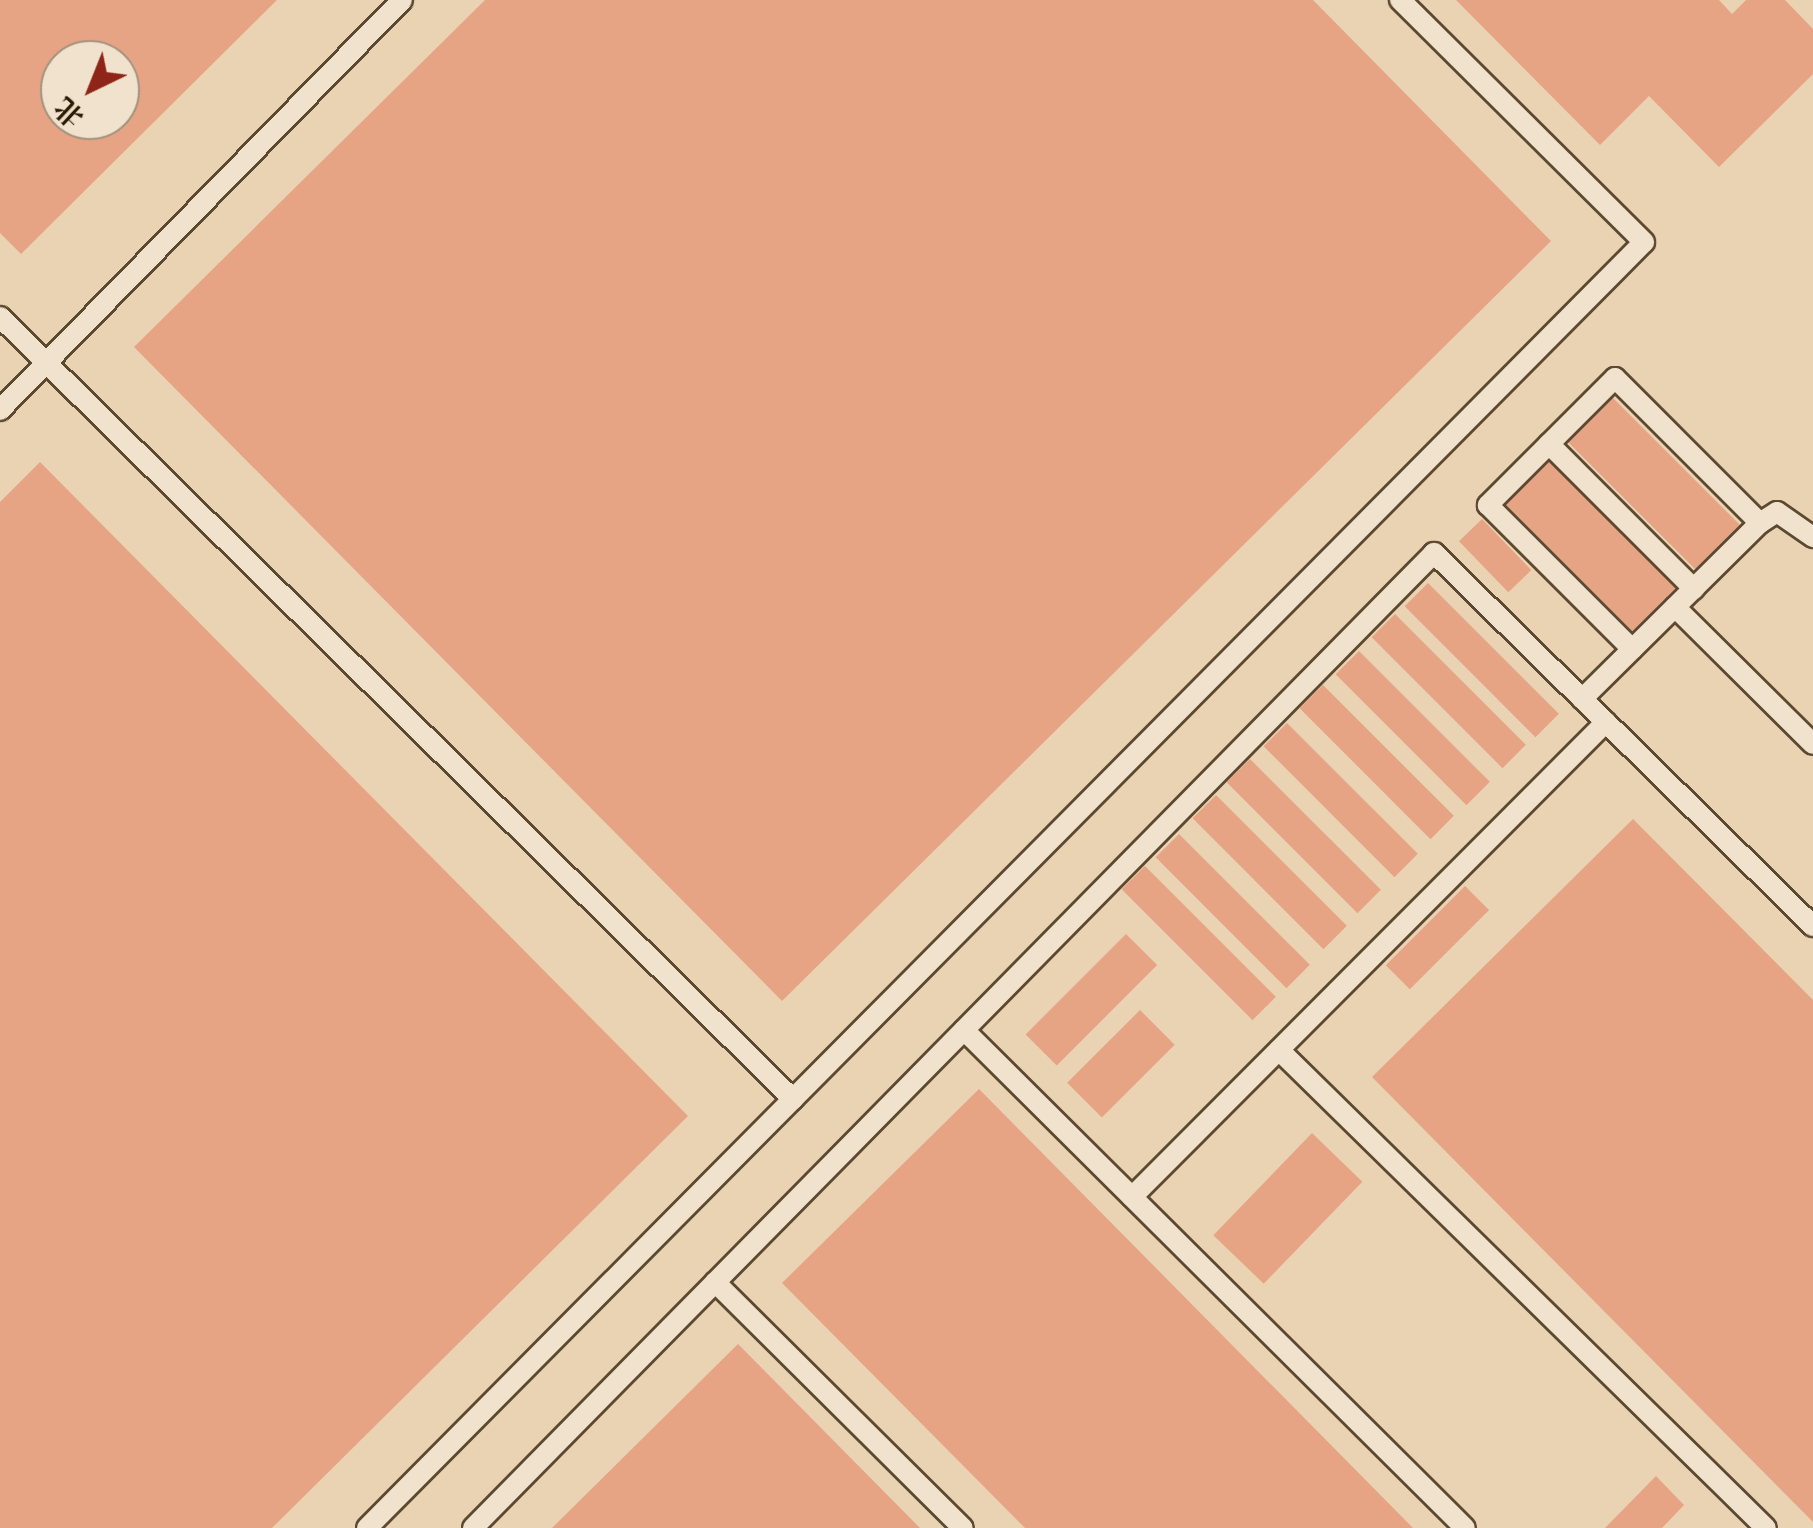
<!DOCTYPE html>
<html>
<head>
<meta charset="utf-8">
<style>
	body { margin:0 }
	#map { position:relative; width:1813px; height:1528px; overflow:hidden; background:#ead3b2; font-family:Vollkorn,"Noto Serif SC",serif }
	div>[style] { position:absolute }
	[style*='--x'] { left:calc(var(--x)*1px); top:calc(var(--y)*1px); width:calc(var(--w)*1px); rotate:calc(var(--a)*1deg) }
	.building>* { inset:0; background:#e6a485; transform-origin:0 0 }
	.roads { filter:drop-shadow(2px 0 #5c4930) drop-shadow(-2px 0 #5c4930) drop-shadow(0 2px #5c4930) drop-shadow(0 -2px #5c4930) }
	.lane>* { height:20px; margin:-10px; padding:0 10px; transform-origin:10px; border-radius:10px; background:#f1e2cd }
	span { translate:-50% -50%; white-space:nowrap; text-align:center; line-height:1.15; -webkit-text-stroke:8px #f1e2cd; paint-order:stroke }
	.north { position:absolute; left:40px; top:40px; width:100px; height:100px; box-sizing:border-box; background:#f1e2cd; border:2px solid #a2927d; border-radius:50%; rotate:223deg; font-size:28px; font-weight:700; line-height:40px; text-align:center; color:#2c1b04 }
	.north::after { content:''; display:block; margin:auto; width:35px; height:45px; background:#8f2418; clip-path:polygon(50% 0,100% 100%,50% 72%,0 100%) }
</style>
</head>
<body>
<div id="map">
	<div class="building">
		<div style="clip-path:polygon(evenodd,0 0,277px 0,21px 254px,0 233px,0 0,60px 60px,120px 60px,120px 120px,60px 120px,60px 60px)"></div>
		<div style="clip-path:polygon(485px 0,1313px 0,1551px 241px,782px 1001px,134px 347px)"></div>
		<div style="clip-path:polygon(1456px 0,1719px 0,1732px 14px,1746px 0,1785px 0,1813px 29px,1813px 74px,1719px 167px,1649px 96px,1600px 145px)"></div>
		<div style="left:1609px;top:394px;width:185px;height:63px;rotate:45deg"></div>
		<div style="left:1546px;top:456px;width:185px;height:63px;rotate:45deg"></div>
		<div style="clip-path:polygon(40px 462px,688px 1116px,272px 1528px,0 1528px,0 502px)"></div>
		<div style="left:1482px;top:519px;width:71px;height:32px;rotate:46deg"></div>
		<div style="left:1428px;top:583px;width:185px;height:33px;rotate:45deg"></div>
		<div style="left:1395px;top:614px;width:185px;height:33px;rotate:45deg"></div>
		<div style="left:1359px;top:651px;width:185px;height:33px;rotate:45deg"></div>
		<div style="left:1323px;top:685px;width:185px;height:33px;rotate:45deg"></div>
		<div style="left:1287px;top:723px;width:185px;height:33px;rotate:45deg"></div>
		<div style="left:1250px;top:759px;width:185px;height:33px;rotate:45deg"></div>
		<div style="left:1216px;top:795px;width:185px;height:33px;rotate:45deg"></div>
		<div style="clip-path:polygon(1633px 819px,1813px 1000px,1813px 1522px,1372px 1077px)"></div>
		<div style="left:1179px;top:834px;width:185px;height:33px;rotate:45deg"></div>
		<div style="left:1145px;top:866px;width:185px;height:33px;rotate:45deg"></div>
		<div style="left:1465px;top:886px;width:34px;height:112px;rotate:45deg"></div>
		<div style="left:1126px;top:934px;width:44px;height:142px;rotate:45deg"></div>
		<div style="left:1140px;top:1010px;width:49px;height:103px;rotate:45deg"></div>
		<div style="clip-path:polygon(979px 1089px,1413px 1528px,1025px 1528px,782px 1283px)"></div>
		<div style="left:1312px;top:1133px;width:70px;height:142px;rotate:44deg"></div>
		<div style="clip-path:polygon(738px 1344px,920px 1528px,552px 1528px)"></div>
		<div style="clip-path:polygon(1656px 1476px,1684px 1505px,1662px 1528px,1605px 1528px)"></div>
	</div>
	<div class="roads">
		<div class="lane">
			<div style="--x:0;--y:317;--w:1114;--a:44.6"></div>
			<div style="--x:0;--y:410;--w:574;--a:-45.56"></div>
			<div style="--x:1549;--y:444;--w:205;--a:45"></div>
			<div style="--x:1760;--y:523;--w:20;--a:-33"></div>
			<div style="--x:1777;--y:512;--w:44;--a:34.8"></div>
			<div style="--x:1675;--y:607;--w:194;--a:44.8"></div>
			<div style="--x:1582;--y:699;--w:250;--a:-44.7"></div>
			<div style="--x:1760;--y:523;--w:205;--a:-135"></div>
			<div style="--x:1615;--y:378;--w:180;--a:135"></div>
			<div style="--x:1488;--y:505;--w:204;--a:45"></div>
			<div style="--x:964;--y:1030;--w:706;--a:44.83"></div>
			<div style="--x:1279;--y:1050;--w:682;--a:44.47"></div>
			<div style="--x:1132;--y:1197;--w:671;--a:-45.06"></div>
			<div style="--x:715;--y:1282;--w:349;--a:44.8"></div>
			<div style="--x:367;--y:1528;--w:1812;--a:-45.2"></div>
			<div style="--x:1644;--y:242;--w:344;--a:-135.2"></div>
			<div style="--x:473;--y:1528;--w:1369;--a:-45.41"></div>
			<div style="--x:1434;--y:553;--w:532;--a:44.54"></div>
		</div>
	</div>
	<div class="north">北</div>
</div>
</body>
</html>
